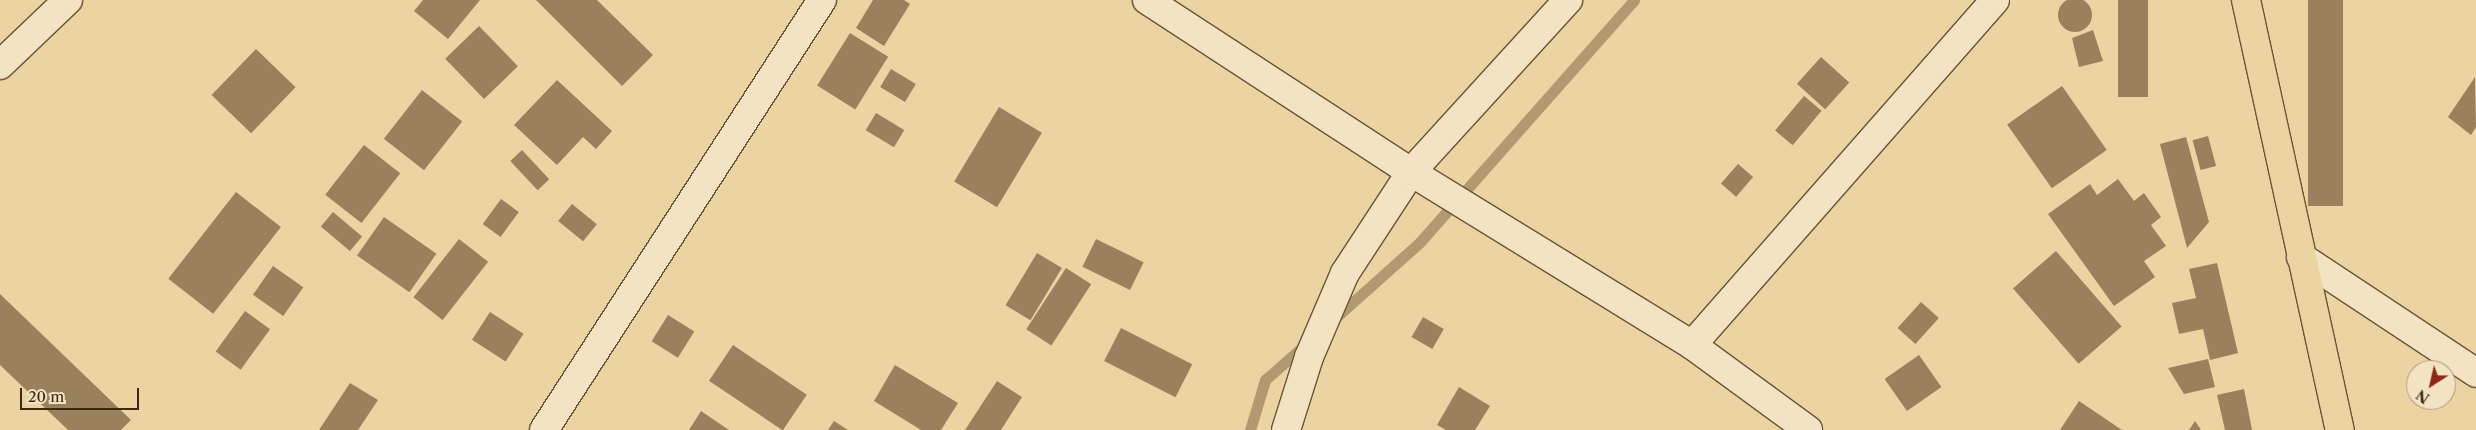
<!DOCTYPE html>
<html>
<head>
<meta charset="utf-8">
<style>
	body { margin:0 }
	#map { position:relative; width:2476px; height:430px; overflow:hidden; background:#ebd4a2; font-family:"Libre Caslon Text",serif }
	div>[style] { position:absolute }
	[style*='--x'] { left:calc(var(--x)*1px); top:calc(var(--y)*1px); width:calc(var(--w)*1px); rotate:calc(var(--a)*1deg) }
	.stream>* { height:11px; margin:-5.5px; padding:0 5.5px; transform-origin:5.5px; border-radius:5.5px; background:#b19a71 }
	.building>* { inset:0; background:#98815c; transform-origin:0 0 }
	.round { border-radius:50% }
	.roads { filter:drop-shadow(1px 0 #6a5335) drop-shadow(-1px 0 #6a5335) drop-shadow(0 1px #6a5335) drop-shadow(0 -1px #6a5335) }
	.minor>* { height:28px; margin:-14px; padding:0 14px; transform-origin:14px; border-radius:14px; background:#f2e3c3 }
	.major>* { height:28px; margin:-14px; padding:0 14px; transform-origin:14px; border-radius:14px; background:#ebd4a2 }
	span { translate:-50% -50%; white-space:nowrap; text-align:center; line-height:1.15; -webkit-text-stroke:5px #f2e3c3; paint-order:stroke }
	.north { position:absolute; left:2406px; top:360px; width:50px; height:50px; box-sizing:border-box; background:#f2e3c3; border:1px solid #aa987c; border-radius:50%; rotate:215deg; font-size:14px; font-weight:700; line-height:20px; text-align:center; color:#3f2811 }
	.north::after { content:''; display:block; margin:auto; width:18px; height:22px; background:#8f2418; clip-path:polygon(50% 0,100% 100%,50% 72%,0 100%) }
	.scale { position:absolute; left:20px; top:388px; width:119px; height:22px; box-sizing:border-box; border:2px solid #3f2811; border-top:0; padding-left:6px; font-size:15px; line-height:18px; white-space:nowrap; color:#3f2811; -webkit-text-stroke:4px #f2e3c3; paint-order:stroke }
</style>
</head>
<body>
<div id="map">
	<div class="stream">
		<div style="--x:1334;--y:319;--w:115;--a:-41.8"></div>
		<div style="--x:1420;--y:242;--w:323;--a:-48.5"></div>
		<div style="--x:1250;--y:430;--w:52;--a:-73.3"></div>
		<div style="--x:1265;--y:380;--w:56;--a:-41.4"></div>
	</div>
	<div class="building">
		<div class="round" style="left:2058px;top:-2px;width:34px;height:34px"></div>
		<div style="clip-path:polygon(423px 0,480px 0,448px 39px,414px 11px)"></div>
		<div style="clip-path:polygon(536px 0,597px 0,653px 55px,622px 86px)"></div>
		<div style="clip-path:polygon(873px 0,904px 0,910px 4px,884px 46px,856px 28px)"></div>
		<div style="left:2118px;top:0;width:30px;height:97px"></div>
		<div style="left:2308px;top:0;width:35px;height:206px"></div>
		<div style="left:479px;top:26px;width:56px;height:47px;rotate:46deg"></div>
		<div style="clip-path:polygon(2093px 30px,2103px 61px,2079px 67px,2072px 38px)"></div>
		<div style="left:850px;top:33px;width:45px;height:62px;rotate:32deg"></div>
		<div style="left:256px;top:49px;width:55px;height:64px;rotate:44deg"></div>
		<div style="left:1821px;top:57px;width:38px;height:36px;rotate:42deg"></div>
		<div style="left:891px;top:69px;width:29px;height:21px;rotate:31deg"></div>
		<div style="clip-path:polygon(2475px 77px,2476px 127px,2471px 135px,2448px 117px)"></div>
		<div style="clip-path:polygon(557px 80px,612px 131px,596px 149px,583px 137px,557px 165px,514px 125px)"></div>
		<div style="left:2062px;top:86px;width:78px;height:67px;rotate:55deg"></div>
		<div style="left:422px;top:90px;width:51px;height:62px;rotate:38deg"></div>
		<div style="left:1804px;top:96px;width:23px;height:45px;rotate:40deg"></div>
		<div style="left:999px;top:107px;width:50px;height:87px;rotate:31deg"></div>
		<div style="left:876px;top:113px;width:33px;height:20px;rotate:31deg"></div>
		<div style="left:2208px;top:136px;width:31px;height:16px;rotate:75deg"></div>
		<div style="clip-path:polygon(2186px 137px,2209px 222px,2187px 248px,2160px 144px)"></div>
		<div style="left:364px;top:145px;width:46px;height:63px;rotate:38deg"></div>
		<div style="left:522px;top:150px;width:40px;height:16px;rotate:47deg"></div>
		<div style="left:1738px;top:164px;width:20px;height:26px;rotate:41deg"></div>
		<div style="clip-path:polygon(2118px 179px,2134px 201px,2144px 193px,2161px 217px,2151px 225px,2166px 246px,2144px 261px,2155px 277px,2114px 306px,2048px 214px,2090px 184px,2097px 195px)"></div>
		<div style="left:236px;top:192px;width:57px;height:110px;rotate:38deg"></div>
		<div style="left:501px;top:199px;width:22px;height:31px;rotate:36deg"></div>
		<div style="left:572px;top:204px;width:32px;height:22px;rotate:39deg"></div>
		<div style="left:333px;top:212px;width:38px;height:19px;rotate:40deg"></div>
		<div style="left:384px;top:217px;width:64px;height:47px;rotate:35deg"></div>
		<div style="left:459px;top:239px;width:37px;height:74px;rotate:38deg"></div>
		<div style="left:1096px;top:239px;width:53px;height:31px;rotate:26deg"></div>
		<div style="left:2056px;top:251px;width:100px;height:57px;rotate:49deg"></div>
		<div style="left:1037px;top:253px;width:29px;height:61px;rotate:31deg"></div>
		<div style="clip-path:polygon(2217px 263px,2238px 353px,2210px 360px,2203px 329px,2179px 334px,2172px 303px,2196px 298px,2189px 269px)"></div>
		<div style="left:273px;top:266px;width:37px;height:35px;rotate:35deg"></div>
		<div style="left:1066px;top:268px;width:30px;height:73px;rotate:33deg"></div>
		<div style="clip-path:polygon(0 294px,131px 420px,121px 430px,68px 430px,0 365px)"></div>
		<div style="left:1921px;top:302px;width:24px;height:35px;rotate:42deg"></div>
		<div style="left:245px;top:311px;width:31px;height:50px;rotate:36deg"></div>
		<div style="left:490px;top:312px;width:40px;height:33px;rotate:33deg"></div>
		<div style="left:668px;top:315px;width:31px;height:31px;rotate:32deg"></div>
		<div style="left:1423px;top:317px;width:24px;height:23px;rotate:30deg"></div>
		<div style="left:1121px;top:328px;width:80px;height:37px;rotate:27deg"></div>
		<div style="left:733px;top:345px;width:89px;height:43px;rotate:34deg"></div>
		<div style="left:1919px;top:355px;width:39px;height:42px;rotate:55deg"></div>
		<div style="clip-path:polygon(2208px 359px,2215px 387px,2184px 394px,2168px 368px)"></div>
		<div style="clip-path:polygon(895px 365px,958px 403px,941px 430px,921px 430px,874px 401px)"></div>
		<div style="clip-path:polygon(997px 381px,1022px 397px,1001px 430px,965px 430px)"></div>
		<div style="clip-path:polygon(350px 383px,378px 400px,358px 430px,319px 430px)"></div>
		<div style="clip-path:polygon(1459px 387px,1490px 406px,1475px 430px,1446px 430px,1437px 425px)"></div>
		<div style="clip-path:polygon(2244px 389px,2252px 430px,2225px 430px,2217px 395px)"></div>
		<div style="clip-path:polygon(2079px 401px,2122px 430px,2060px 430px)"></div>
		<div style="clip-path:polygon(701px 411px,729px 430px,689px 430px)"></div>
		<div style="clip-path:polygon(834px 421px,848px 430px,828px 430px)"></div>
		<div style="clip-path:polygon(2195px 421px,2201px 430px,2189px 430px)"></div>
	</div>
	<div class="roads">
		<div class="minor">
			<div style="--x:1147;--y:0;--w:315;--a:33.1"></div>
			<div style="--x:1411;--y:172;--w:330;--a:31.6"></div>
			<div style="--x:1692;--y:345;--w:144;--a:36.2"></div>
			<div style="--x:0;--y:65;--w:94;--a:-43.7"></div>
			<div style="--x:2301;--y:257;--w:210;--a:33.5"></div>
			<div style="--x:1692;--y:345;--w:459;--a:-48.7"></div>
			<div style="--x:544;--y:430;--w:512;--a:-57.12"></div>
			<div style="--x:1286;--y:430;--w:77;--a:-72.5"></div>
			<div style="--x:1309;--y:357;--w:91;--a:-66.8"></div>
			<div style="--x:1345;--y:273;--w:121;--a:-56.8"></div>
			<div style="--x:1411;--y:172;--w:233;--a:-47.6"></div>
		</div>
		<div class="major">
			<div style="--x:2246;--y:0;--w:440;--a:77.7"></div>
		</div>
	</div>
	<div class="north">N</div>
	<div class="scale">20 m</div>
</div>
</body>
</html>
